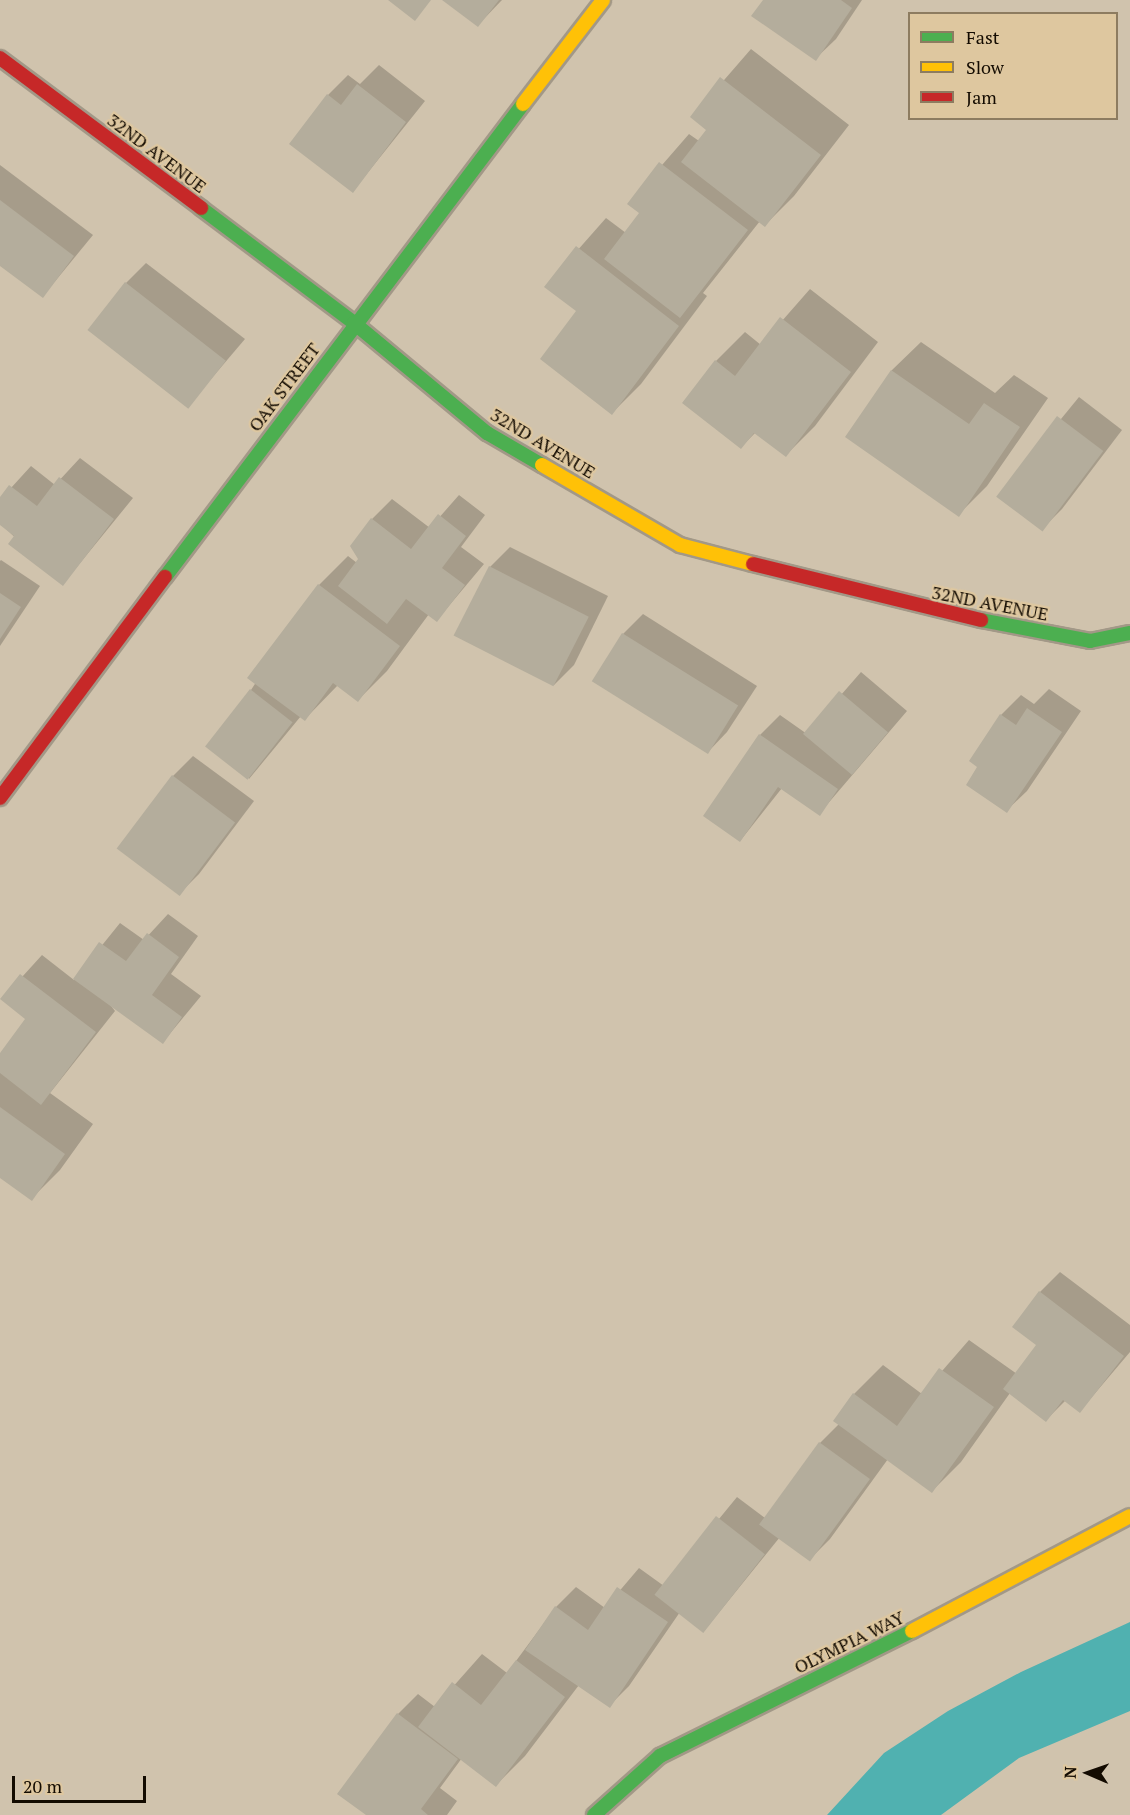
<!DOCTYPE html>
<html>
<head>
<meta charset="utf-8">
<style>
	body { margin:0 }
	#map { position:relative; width:1130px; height:1815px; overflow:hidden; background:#d0c3ad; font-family:"PT Serif",serif }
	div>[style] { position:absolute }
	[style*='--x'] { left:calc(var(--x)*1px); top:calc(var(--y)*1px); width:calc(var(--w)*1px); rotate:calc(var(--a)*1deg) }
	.water>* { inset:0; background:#50b1b0 }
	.shadow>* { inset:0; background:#0003 }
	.building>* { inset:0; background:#b4ad9c; transform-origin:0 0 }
	.roads { filter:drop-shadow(2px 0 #a29887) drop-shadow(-2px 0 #a29887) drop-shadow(0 2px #a29887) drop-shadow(0 -2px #a29887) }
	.fast>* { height:14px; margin:-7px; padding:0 7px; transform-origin:7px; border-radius:7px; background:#4caf50 }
	.slow>* { height:14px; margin:-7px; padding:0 7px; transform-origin:7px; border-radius:7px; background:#ffc107 }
	.jam>* { height:14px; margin:-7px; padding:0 7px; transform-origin:7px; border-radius:7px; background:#c62828 }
	span { translate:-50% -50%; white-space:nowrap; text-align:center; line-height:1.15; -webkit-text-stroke:4.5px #dec79f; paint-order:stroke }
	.street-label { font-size:18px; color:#130b01 }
	.legend { position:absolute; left:908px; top:12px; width:210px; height:108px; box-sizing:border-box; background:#dec79f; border:2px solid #8d7c60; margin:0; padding:8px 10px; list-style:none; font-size:18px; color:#130b01 }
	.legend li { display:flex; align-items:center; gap:12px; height:30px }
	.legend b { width:30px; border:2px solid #8d7c60 }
	.north { position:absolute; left:1058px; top:1743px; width:60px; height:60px; -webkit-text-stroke:4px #dec79f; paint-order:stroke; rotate:272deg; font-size:16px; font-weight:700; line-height:24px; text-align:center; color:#130b01 }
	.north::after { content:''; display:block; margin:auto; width:21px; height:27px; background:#130b01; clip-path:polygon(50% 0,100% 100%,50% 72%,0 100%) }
	.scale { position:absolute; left:12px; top:1776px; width:134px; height:27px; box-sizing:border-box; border:3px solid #130b01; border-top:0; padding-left:8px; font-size:18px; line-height:21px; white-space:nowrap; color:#130b01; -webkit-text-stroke:4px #dec79f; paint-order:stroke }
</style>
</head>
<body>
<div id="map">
	<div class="water">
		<div style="clip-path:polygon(1130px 1622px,1130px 1711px,1019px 1758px,941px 1815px,827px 1815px,884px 1753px,948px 1711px,1021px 1672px)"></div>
	</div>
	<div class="shadow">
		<div style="clip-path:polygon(445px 0,502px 0,478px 25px)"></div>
		<div style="clip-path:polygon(764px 0,862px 0,836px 39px,815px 59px)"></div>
		<div style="clip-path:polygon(751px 49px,849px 125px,794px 196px,765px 225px,760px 221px,703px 293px,707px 296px,641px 384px,612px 413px,578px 311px,546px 286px,606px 218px,626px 233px,641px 213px,629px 203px,689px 134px,699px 141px,708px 130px,692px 117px)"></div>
		<div style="clip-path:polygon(379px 65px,425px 101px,353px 191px,328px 95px,348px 75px,360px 84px)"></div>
		<div style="clip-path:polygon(0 165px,93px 235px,43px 296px,0 264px)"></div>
		<div style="clip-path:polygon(146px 263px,245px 339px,188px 406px,126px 283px)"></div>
		<div style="clip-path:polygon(810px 289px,878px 342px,815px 426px,786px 455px,756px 432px,741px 447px,716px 361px,745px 332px,761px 345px)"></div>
		<div style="clip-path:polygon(921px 342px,995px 393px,1014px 375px,1048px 398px,987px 486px,958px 515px,847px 437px,892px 370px)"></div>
		<div style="clip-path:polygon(1079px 397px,1122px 430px,1062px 509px,1042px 529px,998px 496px)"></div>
		<div style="clip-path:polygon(80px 458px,133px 498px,63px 584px,0 523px,0 500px,31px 466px,55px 485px)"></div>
		<div style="clip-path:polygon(459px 495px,485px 515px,461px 547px,484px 564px,437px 620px,429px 614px,387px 671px,358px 700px,338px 685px,305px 719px,301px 716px,249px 779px,251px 690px,319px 585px,348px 556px,357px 563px,372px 519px,392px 499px,430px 528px)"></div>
		<div style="clip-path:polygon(510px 547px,608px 596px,574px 665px,554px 685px,490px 567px)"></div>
		<div style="clip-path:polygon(1px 560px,40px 586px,0 646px,0 561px)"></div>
		<div style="clip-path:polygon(643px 614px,757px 686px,727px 732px,707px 753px,623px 634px)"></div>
		<div style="clip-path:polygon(861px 672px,907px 711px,819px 814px,782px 788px,740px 841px,760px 735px,780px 715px,807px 734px)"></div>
		<div style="clip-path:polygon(1049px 689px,1081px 711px,1027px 791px,1006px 811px,979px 767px,1001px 715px,1021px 695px,1034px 704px)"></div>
		<div style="clip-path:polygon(193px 756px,254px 801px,199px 874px,179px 894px,173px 776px)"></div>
		<div style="clip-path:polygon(168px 914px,198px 936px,171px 974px,201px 996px,163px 1042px,108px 1002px,115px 1011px,50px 1093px,93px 1124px,60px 1170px,31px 1199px,0 1177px,0 1056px,27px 1019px,2px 999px,42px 955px,74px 980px,120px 923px,144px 940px)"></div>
		<div style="clip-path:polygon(1060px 1272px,1130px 1325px,1130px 1352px,1080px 1411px,1066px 1400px,1046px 1420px,1010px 1393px,961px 1462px,932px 1491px,888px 1459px,830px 1539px,810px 1559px,780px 1537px,704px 1631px,680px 1612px,629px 1686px,609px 1706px,579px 1685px,525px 1756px,496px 1785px,462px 1758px,440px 1788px,457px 1801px,447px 1815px,369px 1815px,398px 1714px,418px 1694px,435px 1707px,482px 1654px,507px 1673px,556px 1607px,576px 1587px,605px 1608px,639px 1568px,664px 1586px,737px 1497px,765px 1518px,820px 1443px,839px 1424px,854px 1394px,883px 1365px,922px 1394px,969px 1340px,1017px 1374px,1038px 1345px,1040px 1292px)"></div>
	</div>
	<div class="building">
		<div style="clip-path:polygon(388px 0,431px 0,415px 21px)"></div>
		<div style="clip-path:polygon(442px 0,499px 0,478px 27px)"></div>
		<div style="clip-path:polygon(763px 0,841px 0,852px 8px,816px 61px,751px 16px)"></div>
		<div style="clip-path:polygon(720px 77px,821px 155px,765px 227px,681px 162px,706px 130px,690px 117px)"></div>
		<div style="clip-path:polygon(357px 84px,406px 122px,353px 193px,289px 144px,327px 94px,341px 105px)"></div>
		<div style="clip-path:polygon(659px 162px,748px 230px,680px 318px,604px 259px,639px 213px,627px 204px)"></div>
		<div style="clip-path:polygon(0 200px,74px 256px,43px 298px,0 266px)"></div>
		<div style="clip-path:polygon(576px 246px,679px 326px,612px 415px,540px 359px,576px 311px,544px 287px)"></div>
		<div style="left:125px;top:282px;width:128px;height:61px;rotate:38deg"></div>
		<div style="clip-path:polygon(780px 317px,851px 372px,786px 457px,754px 433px,741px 449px,682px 403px,715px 360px,735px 376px)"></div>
		<div style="clip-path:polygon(891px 370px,969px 424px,984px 403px,1020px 427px,959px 517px,845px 437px)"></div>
		<div style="left:1057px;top:416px;width:58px;height:101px;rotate:37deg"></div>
		<div style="clip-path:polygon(59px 477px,114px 519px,63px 586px,8px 544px,14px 536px,0 525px,0 497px,9px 485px,37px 506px)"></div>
		<div style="clip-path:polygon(438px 514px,466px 536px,442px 568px,465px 585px,437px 622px,406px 599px,387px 624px,338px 586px,358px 559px,350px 546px,371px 518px,411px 549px)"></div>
		<div style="left:489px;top:566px;width:112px;height:78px;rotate:27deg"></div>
		<div style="clip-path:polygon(318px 584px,400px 646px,358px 702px,333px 683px,305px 721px,247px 678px)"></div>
		<div style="clip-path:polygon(0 593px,21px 607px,0 639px)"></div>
		<div style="left:622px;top:633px;width:137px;height:57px;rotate:32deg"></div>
		<div style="left:250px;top:689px;width:54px;height:73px;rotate:38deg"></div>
		<div style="left:839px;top:691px;width:64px;height:56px;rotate:40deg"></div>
		<div style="clip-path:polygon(1027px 708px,1062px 732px,1007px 813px,966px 785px,977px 767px,969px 761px,1000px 714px,1016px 725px)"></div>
		<div style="clip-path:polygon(759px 734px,838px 789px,820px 816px,778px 787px,740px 842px,703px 816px)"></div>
		<div style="left:172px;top:775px;width:79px;height:92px;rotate:37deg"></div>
		<div style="clip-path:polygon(147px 933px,179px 957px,152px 995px,182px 1017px,163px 1044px,73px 979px,99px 942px,126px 961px)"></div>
		<div style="clip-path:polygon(20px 974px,96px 1032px,41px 1105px,0 1073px,0 1053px,25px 1019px,0 999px)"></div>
		<div style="clip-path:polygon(0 1107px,65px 1154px,32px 1201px,0 1178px)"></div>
		<div style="clip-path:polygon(1039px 1291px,1124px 1356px,1080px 1413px,1063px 1400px,1046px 1422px,1003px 1389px,1036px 1345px,1012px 1327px)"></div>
		<div style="clip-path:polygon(939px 1368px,994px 1407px,932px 1493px,833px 1421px,853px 1393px,897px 1426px)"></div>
		<div style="left:819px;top:1442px;width:63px;height:102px;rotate:36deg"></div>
		<div style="left:716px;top:1516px;width:62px;height:100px;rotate:38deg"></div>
		<div style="clip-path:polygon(617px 1587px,668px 1622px,610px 1708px,525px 1650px,555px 1606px,588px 1630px)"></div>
		<div style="clip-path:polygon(516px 1660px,565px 1697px,496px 1787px,418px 1727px,452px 1682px,481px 1705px)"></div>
		<div style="clip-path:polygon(397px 1713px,458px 1759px,421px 1809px,428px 1815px,366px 1815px,337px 1794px)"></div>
	</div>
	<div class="roads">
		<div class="fast">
			<div style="--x:201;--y:208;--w:191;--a:36.9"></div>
			<div style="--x:354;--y:323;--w:173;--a:39.6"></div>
			<div style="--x:487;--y:433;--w:64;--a:30.2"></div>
			<div style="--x:165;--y:577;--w:593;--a:-52.88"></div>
			<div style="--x:981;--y:620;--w:111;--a:10.9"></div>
			<div style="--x:1090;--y:641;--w:41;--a:-11.3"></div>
			<div style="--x:594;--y:1815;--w:89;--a:-41.8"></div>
			<div style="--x:660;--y:1756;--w:281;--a:-26.4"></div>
		</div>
		<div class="slow">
			<div style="--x:523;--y:104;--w:131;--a:-52.4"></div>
			<div style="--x:542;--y:465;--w:160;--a:30.1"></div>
			<div style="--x:680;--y:545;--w:75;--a:14.6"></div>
			<div style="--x:912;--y:1631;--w:246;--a:-27.8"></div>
		</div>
		<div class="jam">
			<div style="--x:0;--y:58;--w:251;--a:36.7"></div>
			<div style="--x:753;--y:564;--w:235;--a:13.8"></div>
			<div style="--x:0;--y:798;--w:276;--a:-53.3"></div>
		</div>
	</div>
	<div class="street-label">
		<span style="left:157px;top:153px;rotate:37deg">32ND AVENUE</span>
		<span style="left:284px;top:387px;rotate:-53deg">OAK STREET</span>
		<span style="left:543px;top:443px;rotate:31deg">32ND AVENUE</span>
		<span style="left:990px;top:603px;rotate:11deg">32ND AVENUE</span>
		<span style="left:849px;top:1642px;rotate:-26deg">OLYMPIA WAY</span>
	</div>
	<ul class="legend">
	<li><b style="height:8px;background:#4caf50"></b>Fast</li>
	<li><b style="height:8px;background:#ffc107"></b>Slow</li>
	<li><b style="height:8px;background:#c62828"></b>Jam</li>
	</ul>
	<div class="north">N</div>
	<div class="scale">20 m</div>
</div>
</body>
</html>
